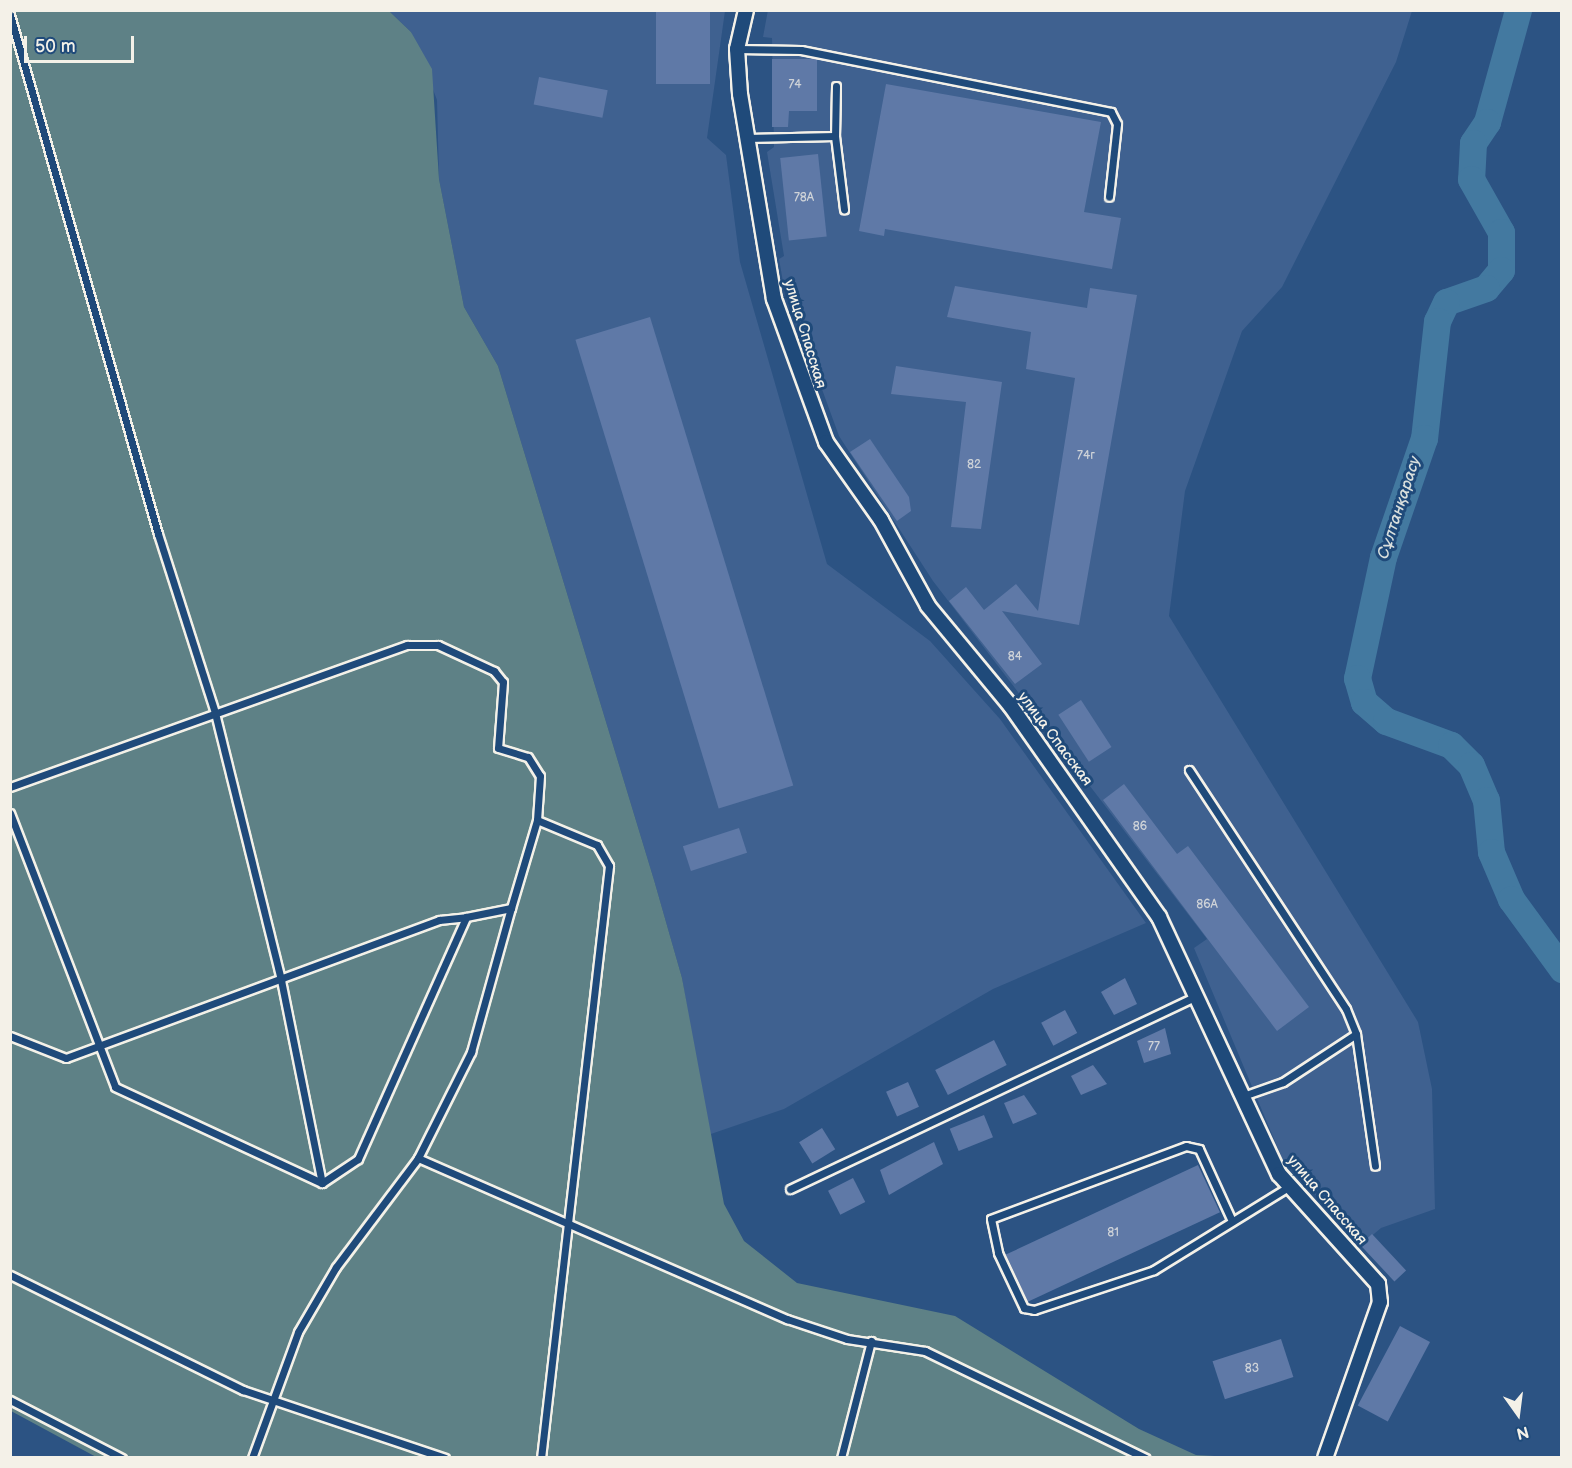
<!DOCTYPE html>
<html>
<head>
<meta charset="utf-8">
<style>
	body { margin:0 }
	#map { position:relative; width:1572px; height:1468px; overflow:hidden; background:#2c5383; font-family:"Balsamiq Sans",sans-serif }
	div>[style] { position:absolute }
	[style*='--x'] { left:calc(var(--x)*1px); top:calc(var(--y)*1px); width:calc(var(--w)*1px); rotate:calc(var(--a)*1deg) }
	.built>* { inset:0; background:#3f6190 }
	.green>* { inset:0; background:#5e8186 }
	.river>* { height:27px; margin:-13.5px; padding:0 13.5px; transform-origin:13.5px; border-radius:13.5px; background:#4379a0 }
	.building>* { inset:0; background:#5f79a7; transform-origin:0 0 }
	.roads { filter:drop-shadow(2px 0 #f4f1e8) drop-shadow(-2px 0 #f4f1e8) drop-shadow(0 2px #f4f1e8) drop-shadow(0 -2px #f4f1e8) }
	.service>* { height:7px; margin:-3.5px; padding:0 3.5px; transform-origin:3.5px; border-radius:3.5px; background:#1f4a7a }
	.minor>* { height:14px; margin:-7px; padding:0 7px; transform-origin:7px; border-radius:7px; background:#1f4a7a }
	span { translate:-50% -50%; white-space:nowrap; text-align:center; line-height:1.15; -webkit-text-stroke:6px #1f4a7a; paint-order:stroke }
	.number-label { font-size:12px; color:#cfd3d8 }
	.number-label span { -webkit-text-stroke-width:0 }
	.street-label { font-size:15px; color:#f4f1e8 }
	.water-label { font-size:16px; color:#d9dfdd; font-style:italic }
	.frame { position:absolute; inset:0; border:12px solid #f4f1e8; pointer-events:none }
	.north { position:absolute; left:1488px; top:1384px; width:60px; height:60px; -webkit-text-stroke:4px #1f4a7a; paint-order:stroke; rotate:166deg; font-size:16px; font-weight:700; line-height:24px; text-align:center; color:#f4f1e8 }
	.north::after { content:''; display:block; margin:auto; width:21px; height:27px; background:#f4f1e8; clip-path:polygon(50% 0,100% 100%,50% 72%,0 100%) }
	.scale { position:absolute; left:24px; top:36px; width:110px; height:27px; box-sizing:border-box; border:3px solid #f4f1e8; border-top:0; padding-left:8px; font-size:18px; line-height:21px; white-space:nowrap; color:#f4f1e8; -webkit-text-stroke:4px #1f4a7a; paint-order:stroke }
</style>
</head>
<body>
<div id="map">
	<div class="built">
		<div style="clip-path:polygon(768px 10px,1412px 11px,1396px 62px,1282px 287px,1242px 331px,1185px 491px,1169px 616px,1418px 1022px,1432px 1089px,1435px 1209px,1381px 1228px,1361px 1245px,1282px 1158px,1194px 948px,1207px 939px,933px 581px,839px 436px,783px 282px,779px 259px,784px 256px,767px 152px,774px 147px,772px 38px,763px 37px)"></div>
		<div style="clip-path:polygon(389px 11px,725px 11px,707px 138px,726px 155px,740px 262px,827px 564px,930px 641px,1000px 719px,1146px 923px,993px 989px,784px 1109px,708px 1135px,682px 978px,654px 880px,498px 366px,464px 307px,439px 179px,437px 100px,411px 32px)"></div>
	</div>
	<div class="green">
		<div style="clip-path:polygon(10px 11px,389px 11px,411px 32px,432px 69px,439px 179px,464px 307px,498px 366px,654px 880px,682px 978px,724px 1204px,744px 1241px,797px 1283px,955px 1316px,1139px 1429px,1196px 1455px,1233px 1457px,98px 1458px,11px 1411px)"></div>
	</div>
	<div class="river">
		<div style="--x:1518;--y:10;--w:116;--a:105.5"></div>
		<div style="--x:1487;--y:122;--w:25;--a:124"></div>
		<div style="--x:1473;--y:143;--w:36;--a:93"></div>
		<div style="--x:1471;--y:179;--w:61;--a:60.5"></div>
		<div style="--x:1501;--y:232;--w:38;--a:90"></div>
		<div style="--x:1501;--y:270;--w:23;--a:130"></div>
		<div style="--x:1486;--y:288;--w:42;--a:160.7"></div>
		<div style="--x:1446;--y:302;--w:21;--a:115"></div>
		<div style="--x:1437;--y:321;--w:118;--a:96.3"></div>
		<div style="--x:1424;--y:438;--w:126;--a:109"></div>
		<div style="--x:1383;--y:557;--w:124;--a:102.1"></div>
		<div style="--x:1357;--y:678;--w:25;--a:74"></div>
		<div style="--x:1364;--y:702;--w:29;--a:41"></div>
		<div style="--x:1386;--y:721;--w:69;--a:20.3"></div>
		<div style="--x:1451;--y:745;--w:28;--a:45"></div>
		<div style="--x:1471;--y:765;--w:38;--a:67"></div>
		<div style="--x:1486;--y:800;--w:52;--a:84.5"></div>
		<div style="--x:1491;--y:852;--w:51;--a:66.9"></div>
		<div style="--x:1511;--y:899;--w:87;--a:53.9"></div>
	</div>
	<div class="building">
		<div style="left:656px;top:10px;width:54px;height:74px"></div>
		<div style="clip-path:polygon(772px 59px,817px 59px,817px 111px,789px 111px,788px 127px,772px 127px)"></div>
		<div style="left:539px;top:77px;width:70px;height:28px;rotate:11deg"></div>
		<div style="clip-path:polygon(886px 84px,1101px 122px,1084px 212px,1121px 218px,1112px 269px,885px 229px,884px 236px,859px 231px)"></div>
		<div style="left:818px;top:154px;width:83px;height:38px;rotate:84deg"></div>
		<div style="clip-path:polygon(955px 286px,1087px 308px,1090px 288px,1137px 295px,1079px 625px,1002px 611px,1042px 664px,1015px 684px,949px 601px,966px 587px,984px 610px,1016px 584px,1038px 611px,1075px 378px,1026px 369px,1031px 332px,947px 317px)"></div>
		<div style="left:650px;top:317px;width:490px;height:78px;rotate:73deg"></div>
		<div style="clip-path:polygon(896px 366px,1002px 382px,981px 529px,951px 527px,966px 402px,891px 394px)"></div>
		<div style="clip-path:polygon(870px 439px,909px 497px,911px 511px,897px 521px,850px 452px)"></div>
		<div style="left:1081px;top:700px;width:56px;height:27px;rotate:57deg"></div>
		<div style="clip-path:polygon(1124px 784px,1177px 854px,1188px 846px,1309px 1007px,1277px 1031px,1103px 800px)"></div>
		<div style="left:739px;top:828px;width:26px;height:59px;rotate:72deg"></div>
		<div style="clip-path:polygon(1125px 978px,1137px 1004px,1114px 1015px,1101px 992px)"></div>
		<div style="left:1065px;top:1010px;width:26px;height:27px;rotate:62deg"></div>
		<div style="clip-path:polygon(1165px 1028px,1171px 1054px,1144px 1063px,1137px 1041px)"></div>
		<div style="left:994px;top:1040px;width:28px;height:66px;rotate:63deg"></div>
		<div style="clip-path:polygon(1093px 1065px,1107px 1084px,1081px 1095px,1071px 1076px)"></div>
		<div style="left:908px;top:1082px;width:27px;height:24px;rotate:66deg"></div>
		<div style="clip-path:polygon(1024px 1095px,1037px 1114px,1013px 1124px,1004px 1103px)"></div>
		<div style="left:984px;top:1115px;width:24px;height:37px;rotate:68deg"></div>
		<div style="left:822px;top:1128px;width:25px;height:27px;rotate:58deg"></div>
		<div style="clip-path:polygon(934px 1142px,943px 1164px,889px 1195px,880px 1170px)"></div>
		<div style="left:1198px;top:1165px;width:52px;height:212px;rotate:65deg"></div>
		<div style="left:853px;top:1178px;width:27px;height:28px;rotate:63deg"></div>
		<div style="left:1372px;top:1234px;width:50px;height:16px;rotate:47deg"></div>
		<div style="left:1400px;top:1326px;width:34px;height:90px;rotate:28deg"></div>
		<div style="left:1281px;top:1339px;width:40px;height:72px;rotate:72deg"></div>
	</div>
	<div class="roads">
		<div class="service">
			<div style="--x:10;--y:15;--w:540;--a:74.08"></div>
			<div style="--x:158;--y:534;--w:188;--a:72.3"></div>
			<div style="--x:215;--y:713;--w:275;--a:76.1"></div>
			<div style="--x:281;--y:980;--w:207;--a:78.6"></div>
			<div style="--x:737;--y:49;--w:64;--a:0.9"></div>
			<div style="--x:801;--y:50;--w:316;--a:11.3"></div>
			<div style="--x:1111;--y:112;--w:13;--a:63"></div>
			<div style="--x:1117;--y:124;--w:73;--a:96.3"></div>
			<div style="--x:836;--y:86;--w:50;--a:91.1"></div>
			<div style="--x:835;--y:136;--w:74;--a:83"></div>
			<div style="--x:747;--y:138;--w:88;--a:-1.3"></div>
			<div style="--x:1189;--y:770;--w:286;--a:56.7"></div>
			<div style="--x:1346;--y:1009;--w:27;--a:68"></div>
			<div style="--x:1356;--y:1034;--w:133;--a:81.8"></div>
			<div style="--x:10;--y:787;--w:422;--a:-19.7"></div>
			<div style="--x:407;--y:645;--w:31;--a:0"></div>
			<div style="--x:438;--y:645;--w:62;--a:24.9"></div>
			<div style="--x:494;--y:671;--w:14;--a:51"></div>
			<div style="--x:503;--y:682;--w:66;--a:94.3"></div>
			<div style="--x:498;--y:748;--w:31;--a:17"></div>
			<div style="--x:528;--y:757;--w:22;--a:58"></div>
			<div style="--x:540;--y:776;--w:44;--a:93.9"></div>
			<div style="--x:537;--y:820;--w:65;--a:22.6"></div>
			<div style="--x:597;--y:845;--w:24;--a:60"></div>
			<div style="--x:609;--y:866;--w:596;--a:96.55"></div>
			<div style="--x:10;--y:813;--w:293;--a:69"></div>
			<div style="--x:115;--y:1087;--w:228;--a:24.9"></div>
			<div style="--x:322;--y:1183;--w:43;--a:-33.7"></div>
			<div style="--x:358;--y:1159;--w:265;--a:-65.9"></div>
			<div style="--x:466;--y:917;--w:46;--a:-11.3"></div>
			<div style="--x:511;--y:908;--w:92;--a:-73.5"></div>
			<div style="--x:10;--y:1036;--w:60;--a:21.4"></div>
			<div style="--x:66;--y:1058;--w:398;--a:-20.3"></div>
			<div style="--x:439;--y:920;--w:27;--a:-6"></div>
			<div style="--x:1243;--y:1096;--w:42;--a:-19.3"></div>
			<div style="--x:1283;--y:1082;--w:87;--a:-33.3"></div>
			<div style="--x:418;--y:1158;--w:403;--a:23.6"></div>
			<div style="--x:787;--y:1319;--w:63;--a:18.4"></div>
			<div style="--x:847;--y:1339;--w:79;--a:8.7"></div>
			<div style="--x:925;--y:1351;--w:245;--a:25.9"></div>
			<div style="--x:790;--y:1189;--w:450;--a:-25.4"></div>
			<div style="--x:1232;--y:1221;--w:79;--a:-114.6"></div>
			<div style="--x:1199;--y:1149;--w:13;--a:-167"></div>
			<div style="--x:1186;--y:1146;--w:208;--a:159.5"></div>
			<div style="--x:991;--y:1219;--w:35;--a:78"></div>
			<div style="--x:998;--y:1253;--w:61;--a:64.7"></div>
			<div style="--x:1024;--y:1308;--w:10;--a:11"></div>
			<div style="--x:1034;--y:1310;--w:126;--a:-18.4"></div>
			<div style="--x:1154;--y:1270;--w:160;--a:-31.7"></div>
			<div style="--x:10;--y:1275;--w:260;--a:26.3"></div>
			<div style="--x:243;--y:1390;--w:213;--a:18.6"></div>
			<div style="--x:10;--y:1400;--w:126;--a:27.4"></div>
			<div style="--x:252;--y:1458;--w:134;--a:-69.9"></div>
			<div style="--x:298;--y:1332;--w:75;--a:-59.7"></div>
			<div style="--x:336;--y:1267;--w:136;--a:-53"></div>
			<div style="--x:418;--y:1158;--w:119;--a:-63.4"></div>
			<div style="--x:471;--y:1052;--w:149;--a:-74.5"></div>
			<div style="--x:841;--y:1458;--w:121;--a:-75.6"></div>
		</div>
		<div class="minor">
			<div style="--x:746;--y:10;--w:40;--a:103"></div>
			<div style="--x:737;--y:49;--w:45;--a:86.2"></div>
			<div style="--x:740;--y:94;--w:208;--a:80.6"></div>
			<div style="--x:774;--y:299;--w:152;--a:70"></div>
			<div style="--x:826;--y:442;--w:95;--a:54.8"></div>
			<div style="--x:881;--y:520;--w:98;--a:61.3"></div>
			<div style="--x:928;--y:606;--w:129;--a:50.4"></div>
			<div style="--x:1010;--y:705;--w:259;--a:54.9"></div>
			<div style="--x:1159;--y:917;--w:284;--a:65"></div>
			<div style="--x:1279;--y:1174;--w:148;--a:48"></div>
			<div style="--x:1378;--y:1284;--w:18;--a:84"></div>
			<div style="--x:1380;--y:1302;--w:165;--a:109.4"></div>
		</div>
	</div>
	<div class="number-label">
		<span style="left:795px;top:85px">74</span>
		<span style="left:804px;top:198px">78А</span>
		<span style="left:1086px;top:456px">74г</span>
		<span style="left:974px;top:465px">82</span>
		<span style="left:1015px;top:657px">84</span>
		<span style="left:1140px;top:827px">86</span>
		<span style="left:1207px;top:905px">86А</span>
		<span style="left:1154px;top:1047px">77</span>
		<span style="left:1113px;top:1233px">81</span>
		<span style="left:1252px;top:1369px">83</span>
	</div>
	<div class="street-label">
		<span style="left:805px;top:334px;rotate:73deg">улица Спасская</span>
		<span style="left:1055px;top:739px;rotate:53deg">улица Спасская</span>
		<span style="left:1327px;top:1200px;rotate:49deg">улица Спасская</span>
	</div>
	<div class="water-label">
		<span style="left:1400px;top:508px;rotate:-72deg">Сұлтанқарасу</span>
	</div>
	<div class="frame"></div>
	<div class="north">N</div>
	<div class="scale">50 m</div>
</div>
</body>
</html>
